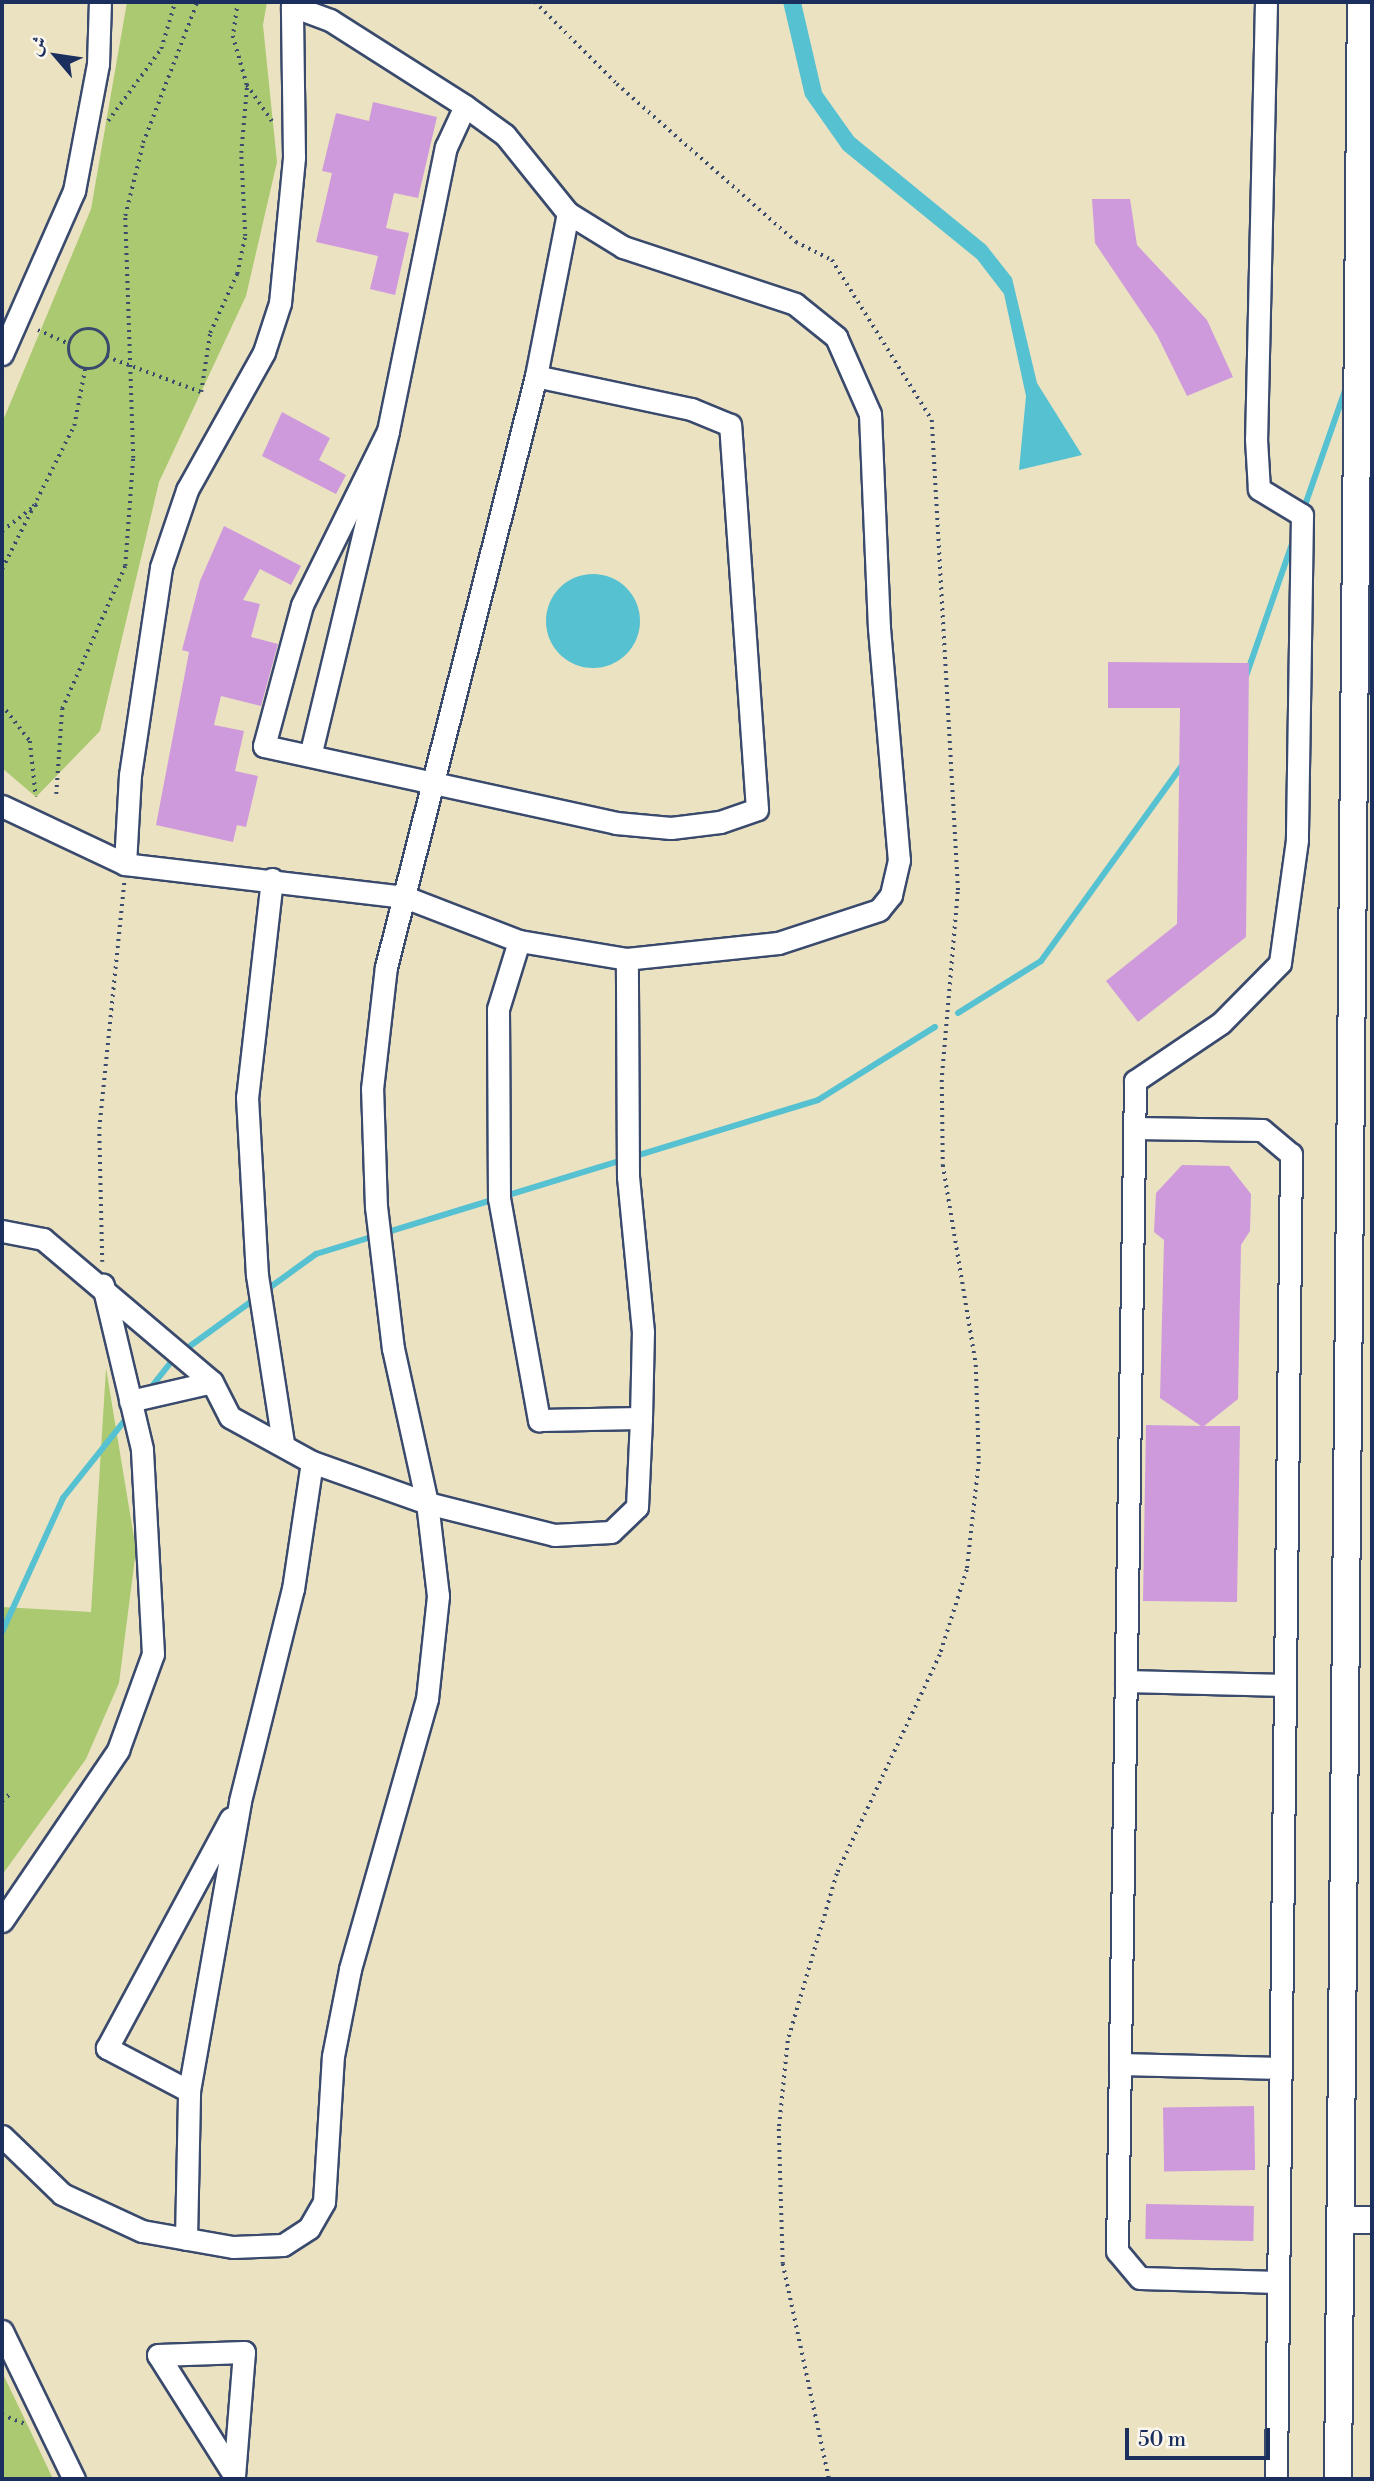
<!DOCTYPE html>
<html>
<head>
<meta charset="utf-8">
<style>
	body { margin:0 }
	#map { position:relative; width:1374px; height:2481px; overflow:hidden; background:#ebe2c2; font-family:"Libre Bodoni",Amiri,serif }
	div>[style] { position:absolute }
	[style*='--x'] { left:calc(var(--x)*1px); top:calc(var(--y)*1px); width:calc(var(--w)*1px); rotate:calc(var(--a)*1deg) }
	.green>* { inset:0; background:#abc970 }
	.water>* { inset:0; background:#56c1d1 }
	.round { border-radius:50% }
	.stream>* { height:6px; margin:-3px; padding:0 3px; transform-origin:3px; border-radius:3px; background:#56c1d1 }
	.building>* { inset:0; background:#ce9adc; transform-origin:0 0 }
	.path>* { height:3.5px; margin-top:-1.75px; transform-origin:0; background:repeating-linear-gradient(90deg,#3a4a6d 0 2px,transparent 0 7px) }
	.path>.ring { margin:-1.75px; padding:0; box-sizing:content-box; background:none; border:3.5px solid #3a4a6d; border-radius:50% }
	.roads { filter:drop-shadow(2px 0 #3a4a6d) drop-shadow(-2px 0 #3a4a6d) drop-shadow(0 2px #3a4a6d) drop-shadow(0 -2px #3a4a6d) }
	.minor>* { height:21px; margin:-10.5px; padding:0 10.5px; transform-origin:10.5px; border-radius:10.5px; background:#fff }
	.major>* { height:26px; margin:-13px; padding:0 13px; transform-origin:13px; border-radius:13px; background:#fff }
	span { translate:-50% -50%; white-space:nowrap; text-align:center; line-height:1.15; -webkit-text-stroke:7px #fbf7ec; paint-order:stroke }
	.frame { position:absolute; inset:0; border:4px solid #1b2f5e; pointer-events:none }
	.north { position:absolute; left:21px; top:21px; width:70px; height:70px; -webkit-text-stroke:5px #fbf7ec; paint-order:stroke; rotate:299deg; font-size:19px; font-weight:700; line-height:28px; text-align:center; color:#1b2f5e }
	.north::after { content:''; display:block; margin:auto; width:24px; height:32px; background:#1b2f5e; clip-path:polygon(50% 0,100% 100%,50% 72%,0 100%) }
	.scale { position:absolute; left:1125px; top:2428px; width:145px; height:32px; box-sizing:border-box; border:4px solid #1b2f5e; border-top:0; padding-left:9px; font-size:21px; line-height:24px; white-space:nowrap; color:#1b2f5e; -webkit-text-stroke:5px #fbf7ec; paint-order:stroke }
</style>
</head>
<body>
<div id="map">
	<div class="green">
		<div style="clip-path:polygon(127px 2px,267px 2px,263px 25px,277px 162px,246px 296px,159px 482px,100px 731px,36px 797px,2px 768px,2px 423px,91px 209px)"></div>
		<div style="clip-path:polygon(106px 1368px,136px 1550px,119px 1683px,86px 1759px,2px 1875px,2px 1607px,91px 1612px)"></div>
		<div style="clip-path:polygon(2px 2372px,27px 2424px,53px 2479px,2px 2479px)"></div>
	</div>
	<div class="water">
		<div style="clip-path:polygon(783px 2px,801px 2px,822px 92px,854px 137px,986px 245px,1012px 278px,1037px 383px,1082px 455px,1019px 470px,1026px 396px,1004px 294px,977px 259px,843px 150px,805px 96px)"></div>
		<div class="round" style="left:546px;top:574px;width:94px;height:94px"></div>
	</div>
	<div class="stream">
		<div style="--x:1303;--y:511;--w:133;--a:-70.8"></div>
		<div style="--x:1246;--y:676;--w:143;--a:-70.8"></div>
		<div style="--x:958;--y:1013;--w:98;--a:-32.1"></div>
		<div style="--x:1041;--y:961;--w:243;--a:-54.2"></div>
		<div style="--x:265;--y:1291;--w:63;--a:-36"></div>
		<div style="--x:316;--y:1254;--w:525;--a:-17.05"></div>
		<div style="--x:818;--y:1100;--w:138;--a:-32"></div>
		<div style="--x:149;--y:1390;--w:42;--a:-51.8"></div>
		<div style="--x:175;--y:1357;--w:100;--a:-36.1"></div>
		<div style="--x:2;--y:1632;--w:147;--a:-65.5"></div>
		<div style="--x:63;--y:1498;--w:106;--a:-51.5"></div>
	</div>
	<div class="building">
		<div style="clip-path:polygon(373px 102px,437px 117px,418px 198px,394px 193px,386px 228px,409px 233px,395px 295px,370px 289px,378px 256px,316px 242px,332px 173px,322px 171px,336px 113px,369px 121px)"></div>
		<div style="clip-path:polygon(1092px 199px,1130px 199px,1137px 245px,1207px 320px,1233px 377px,1187px 396px,1157px 335px,1095px 243px)"></div>
		<div style="clip-path:polygon(282px 412px,330px 438px,319px 460px,346px 475px,336px 494px,262px 456px)"></div>
		<div style="clip-path:polygon(224px 526px,301px 566px,291px 585px,260px 569px,243px 600px,260px 604px,251px 637px,278px 644px,261px 706px,221px 696px,214px 725px,244px 731px,235px 771px,258px 776px,246px 827px,237px 825px,233px 842px,156px 825px,189px 652px,182px 650px,200px 581px)"></div>
		<div style="clip-path:polygon(1108px 662px,1249px 663px,1246px 937px,1138px 1022px,1106px 981px,1177px 924px,1180px 708px,1108px 708px)"></div>
		<div style="clip-path:polygon(1182px 1165px,1229px 1166px,1251px 1194px,1250px 1231px,1241px 1245px,1238px 1399px,1204px 1426px,1240px 1426px,1237px 1602px,1143px 1601px,1146px 1425px,1201px 1426px,1160px 1398px,1164px 1240px,1154px 1232px,1156px 1193px)"></div>
		<div style="left:1254px;top:2106px;width:64px;height:91px;rotate:89deg"></div>
		<div style="left:1146px;top:2204px;width:108px;height:35px;rotate:1deg"></div>
	</div>
	<div class="path">
		<div style="--x:238;--y:2;--w:34;--a:98"></div>
		<div style="--x:233;--y:36;--w:51;--a:74.1"></div>
		<div style="--x:247;--y:85;--w:44;--a:55.2"></div>
		<div style="--x:535;--y:2;--w:116;--a:45"></div>
		<div style="--x:617;--y:84;--w:239;--a:41.4"></div>
		<div style="--x:796;--y:242;--w:40;--a:26.6"></div>
		<div style="--x:832;--y:260;--w:189;--a:58"></div>
		<div style="--x:932;--y:420;--w:473;--a:86.8"></div>
		<div style="--x:958;--y:892;--w:189;--a:94.9"></div>
		<div style="--x:942;--y:1080;--w:85;--a:89.3"></div>
		<div style="--x:943;--y:1165;--w:203;--a:80.6"></div>
		<div style="--x:976;--y:1365;--w:97;--a:88.2"></div>
		<div style="--x:979;--y:1462;--w:109;--a:96.3"></div>
		<div style="--x:967;--y:1570;--w:89;--a:107.6"></div>
		<div style="--x:940;--y:1655;--w:242;--a:115.2"></div>
		<div style="--x:837;--y:1874;--w:174;--a:106.4"></div>
		<div style="--x:788;--y:2041;--w:88;--a:95.8"></div>
		<div style="--x:779;--y:2129;--w:135;--a:88.3"></div>
		<div style="--x:783;--y:2264;--w:220;--a:77.9"></div>
		<div style="--x:108;--y:121;--w:89;--a:-53.6"></div>
		<div style="--x:161;--y:49;--w:49;--a:-73.4"></div>
		<div class="ring" style="left:69px;top:329px;width:36.5px;height:36.5px"></div>
		<div style="--x:38;--y:330;--w:34;--a:24"></div>
		<div style="--x:107;--y:357;--w:100;--a:20.4"></div>
		<div style="--x:201;--y:392;--w:60;--a:-81.3"></div>
		<div style="--x:210;--y:333;--w:65;--a:-65.4"></div>
		<div style="--x:237;--y:274;--w:39;--a:-78"></div>
		<div style="--x:245;--y:236;--w:83;--a:-92.8"></div>
		<div style="--x:241;--y:153;--w:68;--a:-85"></div>
		<div style="--x:2;--y:531;--w:44;--a:-37.6"></div>
		<div style="--x:2;--y:569;--w:160;--a:-63.3"></div>
		<div style="--x:74;--y:426;--w:58;--a:-79.1"></div>
		<div style="--x:2;--y:705;--w:46;--a:52.1"></div>
		<div style="--x:30;--y:741;--w:56;--a:83.9"></div>
		<div style="--x:56;--y:794;--w:85;--a:-86"></div>
		<div style="--x:62;--y:709;--w:156;--a:-66.2"></div>
		<div style="--x:125;--y:566;--w:108;--a:-85.8"></div>
		<div style="--x:133;--y:458;--w:242;--a:-91.9"></div>
		<div style="--x:125;--y:216;--w:75;--a:-76.1"></div>
		<div style="--x:143;--y:143;--w:151;--a:-69"></div>
		<div style="--x:102;--y:1262;--w:133;--a:-91.3"></div>
		<div style="--x:99;--y:1129;--w:248;--a:-84.2"></div>
		<div style="--x:2;--y:1801;--w:12;--a:-42"></div>
		<div style="--x:2;--y:2415;--w:25;--a:21"></div>
	</div>
	<div class="roads">
		<div class="minor">
			<div style="--x:1266;--y:2;--w:437;--a:91.3"></div>
			<div style="--x:1256;--y:439;--w:50;--a:86.6"></div>
			<div style="--x:1259;--y:489;--w:50;--a:31.2"></div>
			<div style="--x:1302;--y:515;--w:325;--a:90.9"></div>
			<div style="--x:1297;--y:840;--w:124;--a:97.9"></div>
			<div style="--x:1280;--y:963;--w:84;--a:134.5"></div>
			<div style="--x:1221;--y:1023;--w:104;--a:146"></div>
			<div style="--x:1135;--y:1081;--w:1170;--a:90.88"></div>
			<div style="--x:1117;--y:2251;--w:35;--a:50"></div>
			<div style="--x:1140;--y:2278;--w:138;--a:1.7"></div>
			<div style="--x:292;--y:6;--w:40;--a:20.2"></div>
			<div style="--x:330;--y:20;--w:160;--a:32.5"></div>
			<div style="--x:465;--y:106;--w:49;--a:35.9"></div>
			<div style="--x:505;--y:135;--w:100;--a:51.1"></div>
			<div style="--x:568;--y:213;--w:65;--a:31.7"></div>
			<div style="--x:623;--y:247;--w:181;--a:18.3"></div>
			<div style="--x:795;--y:304;--w:53;--a:38.8"></div>
			<div style="--x:836;--y:337;--w:84;--a:66.2"></div>
			<div style="--x:870;--y:414;--w:214;--a:87.6"></div>
			<div style="--x:879;--y:628;--w:233;--a:85.1"></div>
			<div style="--x:899;--y:860;--w:36;--a:103"></div>
			<div style="--x:891;--y:895;--w:19;--a:129"></div>
			<div style="--x:879;--y:910;--w:106;--a:161.9"></div>
			<div style="--x:778;--y:943;--w:152;--a:174"></div>
			<div style="--x:627;--y:959;--w:109;--a:-170.5"></div>
			<div style="--x:519;--y:941;--w:122;--a:-158.9"></div>
			<div style="--x:405;--y:897;--w:282;--a:-173.3"></div>
			<div style="--x:125;--y:864;--w:89;--a:-86.8"></div>
			<div style="--x:130;--y:775;--w:210;--a:-81.5"></div>
			<div style="--x:161;--y:567;--w:81;--a:-71.3"></div>
			<div style="--x:187;--y:490;--w:158;--a:-60.8"></div>
			<div style="--x:264;--y:352;--w:52;--a:-71.9"></div>
			<div style="--x:280;--y:303;--w:147;--a:-84.5"></div>
			<div style="--x:294;--y:157;--w:151;--a:-90.8"></div>
			<div style="--x:292;--y:6;--w:4;--a:-90"></div>
			<div style="--x:2;--y:354;--w:178;--a:-66.2"></div>
			<div style="--x:74;--y:191;--w:129;--a:-79.3"></div>
			<div style="--x:98;--y:64;--w:62;--a:-88.2"></div>
			<div style="--x:388;--y:431;--w:290;--a:-78.5"></div>
			<div style="--x:446;--y:147;--w:45;--a:-65.1"></div>
			<div style="--x:311;--y:752;--w:330;--a:-76.5"></div>
			<div style="--x:388;--y:431;--w:194;--a:116.3"></div>
			<div style="--x:302;--y:605;--w:146;--a:105.1"></div>
			<div style="--x:264;--y:746;--w:360;--a:12.3"></div>
			<div style="--x:616;--y:823;--w:55;--a:5.2"></div>
			<div style="--x:671;--y:828;--w:49;--a:-7"></div>
			<div style="--x:720;--y:822;--w:39;--a:-19"></div>
			<div style="--x:757;--y:809;--w:385;--a:-94"></div>
			<div style="--x:730;--y:425;--w:42;--a:-157.7"></div>
			<div style="--x:691;--y:409;--w:158;--a:-168"></div>
			<div style="--x:2;--y:806;--w:136;--a:25.2"></div>
			<div style="--x:272;--y:879;--w:219;--a:96.5"></div>
			<div style="--x:247;--y:1097;--w:178;--a:86.8"></div>
			<div style="--x:257;--y:1275;--w:170;--a:81.2"></div>
			<div style="--x:519;--y:941;--w:71;--a:107.2"></div>
			<div style="--x:498;--y:1009;--w:189;--a:89.7"></div>
			<div style="--x:499;--y:1198;--w:226;--a:79.8"></div>
			<div style="--x:539;--y:1420;--w:102;--a:-1.1"></div>
			<div style="--x:1134;--y:1128;--w:128;--a:0.9"></div>
			<div style="--x:1262;--y:1130;--w:38;--a:40"></div>
			<div style="--x:1291;--y:1154;--w:1325;--a:90.65"></div>
			<div style="--x:2;--y:1231;--w:42;--a:11"></div>
			<div style="--x:43;--y:1239;--w:221;--a:40.2"></div>
			<div style="--x:212;--y:1382;--w:39;--a:63"></div>
			<div style="--x:230;--y:1417;--w:94;--a:28.8"></div>
			<div style="--x:312;--y:1462;--w:122;--a:19.6"></div>
			<div style="--x:427;--y:1503;--w:131;--a:14.1"></div>
			<div style="--x:554;--y:1535;--w:57;--a:-3"></div>
			<div style="--x:611;--y:1532;--w:36;--a:-44"></div>
			<div style="--x:637;--y:1507;--w:89;--a:-87.4"></div>
			<div style="--x:641;--y:1418;--w:86;--a:-88.7"></div>
			<div style="--x:643;--y:1332;--w:156;--a:-95.5"></div>
			<div style="--x:628;--y:1177;--w:218;--a:-90.3"></div>
			<div style="--x:130;--y:1401;--w:84;--a:-13"></div>
			<div style="--x:1126;--y:1681;--w:159;--a:1.4"></div>
			<div style="--x:2;--y:1921;--w:207;--a:-55.8"></div>
			<div style="--x:118;--y:1750;--w:102;--a:-70"></div>
			<div style="--x:153;--y:1654;--w:205;--a:-93.1"></div>
			<div style="--x:142;--y:1449;--w:169;--a:-103.4"></div>
			<div style="--x:1120;--y:2064;--w:161;--a:1.4"></div>
			<div style="--x:189;--y:2091;--w:93;--a:-152.3"></div>
			<div style="--x:107;--y:2048;--w:261;--a:-61.7"></div>
			<div style="--x:2;--y:2136;--w:83;--a:44"></div>
			<div style="--x:62;--y:2194;--w:88;--a:24.8"></div>
			<div style="--x:142;--y:2231;--w:92;--a:10"></div>
			<div style="--x:233;--y:2247;--w:50;--a:-2.3"></div>
			<div style="--x:283;--y:2245;--w:31;--a:-33"></div>
			<div style="--x:309;--y:2228;--w:30;--a:-60"></div>
			<div style="--x:324;--y:2202;--w:146;--a:-86.5"></div>
			<div style="--x:333;--y:2056;--w:89;--a:-78.9"></div>
			<div style="--x:350;--y:1969;--w:281;--a:-74.1"></div>
			<div style="--x:427;--y:1699;--w:104;--a:-83.9"></div>
			<div style="--x:438;--y:1596;--w:94;--a:-96.7"></div>
			<div style="--x:427;--y:1503;--w:158;--a:-102.4"></div>
			<div style="--x:393;--y:1349;--w:143;--a:-96.8"></div>
			<div style="--x:376;--y:1207;--w:118;--a:-91.9"></div>
			<div style="--x:372;--y:1089;--w:123;--a:-83.5"></div>
			<div style="--x:386;--y:967;--w:610;--a:-75.76"></div>
			<div style="--x:536;--y:376;--w:166;--a:-78.9"></div>
			<div style="--x:186;--y:2239;--w:148;--a:-88.8"></div>
			<div style="--x:189;--y:2091;--w:294;--a:-80"></div>
			<div style="--x:240;--y:1801;--w:219;--a:-76"></div>
			<div style="--x:293;--y:1589;--w:128;--a:-81.5"></div>
			<div style="--x:2;--y:2331;--w:165;--a:64.1"></div>
			<div style="--x:244;--y:2352;--w:123;--a:94.6"></div>
			<div style="--x:234;--y:2475;--w:142;--a:-122.3"></div>
			<div style="--x:158;--y:2355;--w:86;--a:-2"></div>
		</div>
		<div class="major">
			<div style="--x:1341;--y:2220;--w:31;--a:0"></div>
			<div style="--x:1338;--y:2479;--w:2477;--a:-89.47"></div>
		</div>
	</div>
	<div class="frame"></div>
	<div class="north">ش</div>
	<div class="scale">50 m</div>
</div>
</body>
</html>
